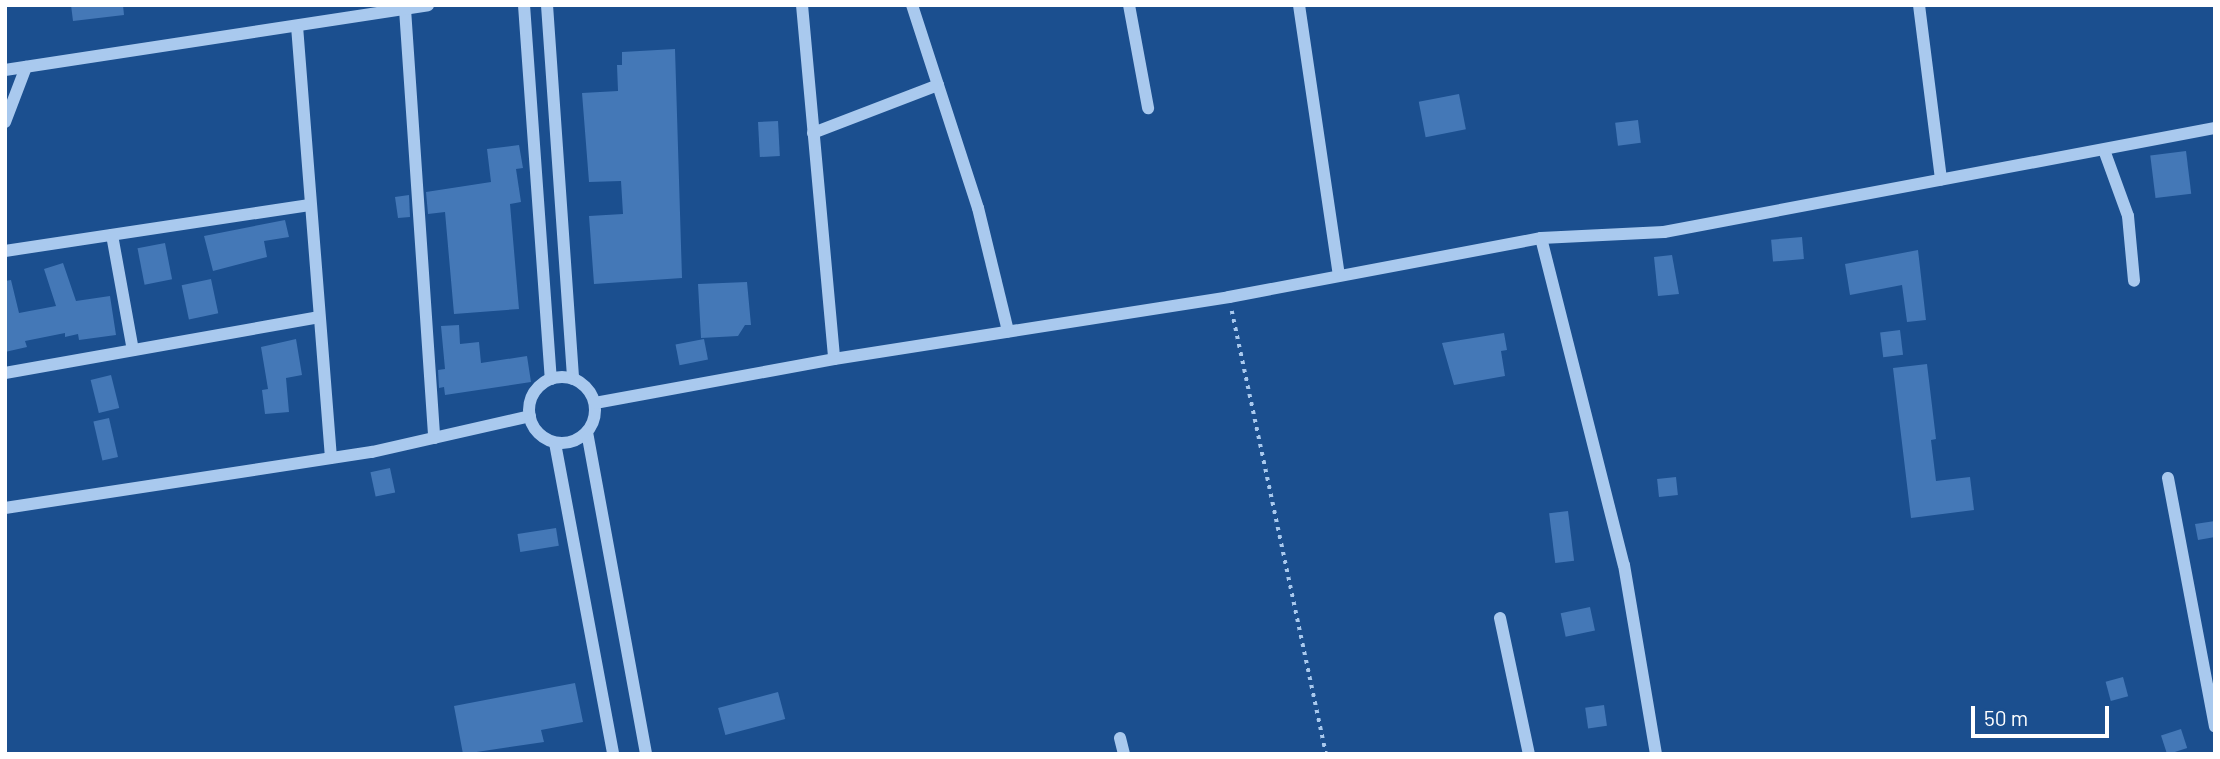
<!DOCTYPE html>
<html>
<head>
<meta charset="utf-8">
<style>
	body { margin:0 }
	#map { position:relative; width:2220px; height:759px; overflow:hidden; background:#1b4f8f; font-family:Barlow,sans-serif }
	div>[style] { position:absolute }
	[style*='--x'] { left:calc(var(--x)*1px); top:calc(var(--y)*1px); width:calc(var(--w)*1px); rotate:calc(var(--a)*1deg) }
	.building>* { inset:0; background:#4478b7; transform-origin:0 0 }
	.path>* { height:3.5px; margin-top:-1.75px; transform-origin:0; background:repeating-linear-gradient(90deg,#a9c9ee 0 3.5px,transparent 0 8.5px) }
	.minor>* { height:12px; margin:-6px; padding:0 6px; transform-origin:6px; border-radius:6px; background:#a9c9ee }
	.minor>.ring { margin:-6px; padding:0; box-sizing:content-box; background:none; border:12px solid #a9c9ee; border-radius:50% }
	span { translate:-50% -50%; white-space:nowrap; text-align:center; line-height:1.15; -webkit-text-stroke:5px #1b4f8f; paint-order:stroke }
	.frame { position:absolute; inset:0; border:7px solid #fff; pointer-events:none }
	.scale { position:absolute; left:1971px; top:706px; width:138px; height:32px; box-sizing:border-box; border:4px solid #fff; border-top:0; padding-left:9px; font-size:21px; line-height:24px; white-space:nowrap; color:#fff; -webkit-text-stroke:5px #1b4f8f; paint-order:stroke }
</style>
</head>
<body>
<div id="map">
	<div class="building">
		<div style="clip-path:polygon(71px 5px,123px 5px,124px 15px,73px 21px)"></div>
		<div style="clip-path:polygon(675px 49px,682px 278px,594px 284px,589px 216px,623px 214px,621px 181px,589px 182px,582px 93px,618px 91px,617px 65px,622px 65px,622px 52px)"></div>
		<div style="left:1459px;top:94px;width:36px;height:41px;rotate:79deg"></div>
		<div style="left:1638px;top:120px;width:23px;height:23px;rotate:83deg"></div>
		<div style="left:778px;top:121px;width:35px;height:20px;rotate:87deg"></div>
		<div style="clip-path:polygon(519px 145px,523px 168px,516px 169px,521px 202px,510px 204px,519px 309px,454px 314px,445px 212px,428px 214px,426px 192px,491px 182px,487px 149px)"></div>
		<div style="left:2186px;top:151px;width:43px;height:36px;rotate:83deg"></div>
		<div style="clip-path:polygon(409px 195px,410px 217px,398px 218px,395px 197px)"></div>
		<div style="clip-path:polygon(285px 220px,289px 237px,264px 241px,267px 257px,213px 271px,204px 236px)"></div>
		<div style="left:1802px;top:237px;width:22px;height:31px;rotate:85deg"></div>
		<div style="left:165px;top:243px;width:37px;height:28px;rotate:79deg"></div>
		<div style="clip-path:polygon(1918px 250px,1926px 320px,1907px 322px,1902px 285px,1850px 295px,1845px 264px)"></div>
		<div style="clip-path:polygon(1672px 255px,1679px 294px,1658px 296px,1654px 257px)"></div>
		<div style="clip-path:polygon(63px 263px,76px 301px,110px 296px,116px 335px,79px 340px,78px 334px,65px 337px,65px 333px,25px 341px,27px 347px,5px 352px,5px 281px,11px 280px,19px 313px,56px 306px,44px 269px)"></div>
		<div style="left:211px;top:279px;width:35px;height:30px;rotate:78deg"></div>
		<div style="clip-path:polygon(747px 282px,751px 325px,745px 325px,738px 336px,701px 338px,698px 284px)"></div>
		<div style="clip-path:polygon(459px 325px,460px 344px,479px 342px,481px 363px,527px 356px,531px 382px,445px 395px,444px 387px,439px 388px,438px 370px,445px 369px,441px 326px)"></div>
		<div style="left:1900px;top:330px;width:25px;height:20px;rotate:83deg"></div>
		<div style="clip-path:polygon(1504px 333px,1507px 350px,1501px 351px,1505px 376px,1454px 385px,1442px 343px)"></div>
		<div style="clip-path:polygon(296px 339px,302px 375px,286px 378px,289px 412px,265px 414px,262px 390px,268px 389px,261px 347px)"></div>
		<div style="left:704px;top:339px;width:21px;height:29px;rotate:79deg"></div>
		<div style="clip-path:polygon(1927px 364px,1936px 439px,1931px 440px,1936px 481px,1970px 477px,1974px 510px,1911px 518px,1893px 368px)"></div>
		<div style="left:111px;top:375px;width:34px;height:21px;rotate:76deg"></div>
		<div style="left:109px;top:418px;width:40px;height:16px;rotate:77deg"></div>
		<div style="left:390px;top:468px;width:25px;height:20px;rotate:78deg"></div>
		<div style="left:1676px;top:477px;width:18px;height:19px;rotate:84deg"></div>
		<div style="left:1568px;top:511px;width:50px;height:19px;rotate:83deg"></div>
		<div style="clip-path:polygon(2215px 521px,2215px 537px,2198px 540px,2195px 524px)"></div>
		<div style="left:556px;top:528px;width:18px;height:39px;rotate:81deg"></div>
		<div style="left:1590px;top:607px;width:24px;height:30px;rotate:78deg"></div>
		<div style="left:2123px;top:677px;width:20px;height:18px;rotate:75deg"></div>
		<div style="clip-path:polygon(575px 683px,583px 722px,541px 730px,544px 742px,463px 754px,454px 706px)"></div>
		<div style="left:778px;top:692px;width:28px;height:62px;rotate:75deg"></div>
		<div style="left:1604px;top:705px;width:21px;height:19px;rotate:82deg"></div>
		<div style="left:2181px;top:729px;width:20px;height:21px;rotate:72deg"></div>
	</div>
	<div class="path">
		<div style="--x:1232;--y:311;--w:453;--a:78"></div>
	</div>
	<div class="minor">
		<div style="--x:524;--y:5;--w:375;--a:85.9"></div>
		<div style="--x:547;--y:5;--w:375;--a:86"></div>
		<div style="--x:802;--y:5;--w:355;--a:84.8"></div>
		<div style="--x:912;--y:5;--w:213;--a:72"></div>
		<div style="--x:978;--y:208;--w:127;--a:76.3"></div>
		<div style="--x:1129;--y:5;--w:105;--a:79.5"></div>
		<div style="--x:1299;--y:5;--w:273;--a:81.6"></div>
		<div style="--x:1919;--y:5;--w:176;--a:82.8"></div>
		<div style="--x:405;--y:9;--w:430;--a:86.1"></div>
		<div style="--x:297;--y:26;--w:433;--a:85.5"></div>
		<div style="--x:5;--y:70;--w:428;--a:-8.7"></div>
		<div style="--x:5;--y:122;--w:59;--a:-69.1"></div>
		<div style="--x:813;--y:133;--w:134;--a:-21"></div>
		<div style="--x:2104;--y:150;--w:70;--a:70"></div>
		<div style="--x:2128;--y:216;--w:65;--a:84.7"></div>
		<div style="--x:112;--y:235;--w:117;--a:79.7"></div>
		<div style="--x:1541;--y:238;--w:337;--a:75.8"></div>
		<div style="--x:1624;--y:565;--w:192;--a:80.4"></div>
		<div style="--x:5;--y:251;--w:308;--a:-8.6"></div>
		<div style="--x:5;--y:373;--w:318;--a:-10.1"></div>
		<div class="ring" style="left:529px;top:377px;width:54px;height:54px"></div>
		<div style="--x:595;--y:403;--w:243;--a:-10.4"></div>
		<div style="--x:834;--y:359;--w:400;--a:-8.9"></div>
		<div style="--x:1229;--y:297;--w:318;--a:-10.7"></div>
		<div style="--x:1541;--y:238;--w:123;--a:-2.8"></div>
		<div style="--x:1664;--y:232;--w:561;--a:-10.69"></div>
		<div style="--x:587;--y:432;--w:327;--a:79.6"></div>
		<div style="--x:555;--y:443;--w:316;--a:79.4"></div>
		<div style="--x:2168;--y:478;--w:253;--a:79.3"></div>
		<div style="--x:5;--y:508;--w:371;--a:-8.7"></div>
		<div style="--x:372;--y:452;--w:162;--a:-12.8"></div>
		<div style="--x:1500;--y:618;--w:139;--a:78"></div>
		<div style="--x:1120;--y:738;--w:16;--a:76"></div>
	</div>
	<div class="frame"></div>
	<div class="scale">50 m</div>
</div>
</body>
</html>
